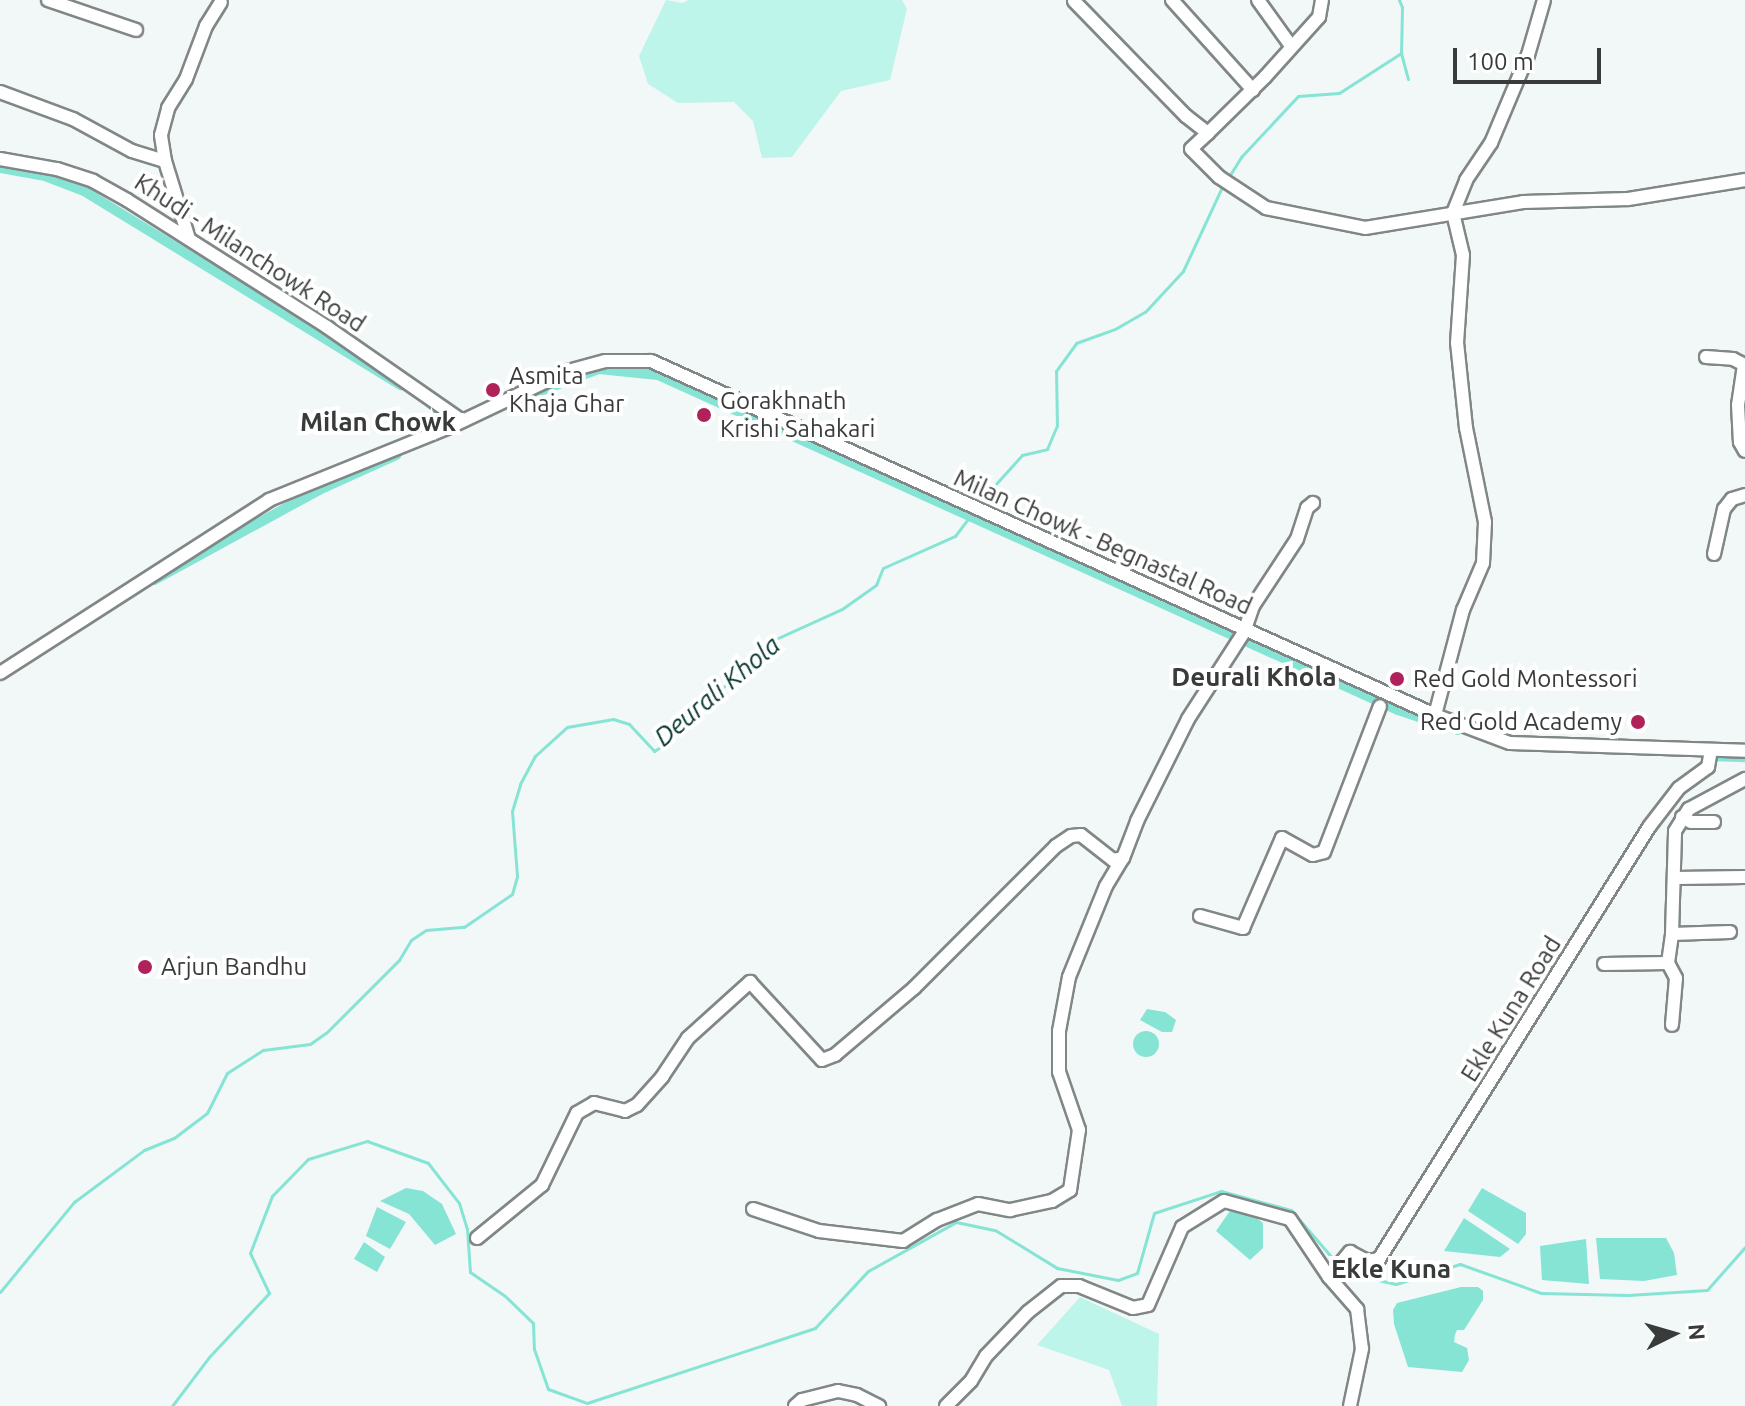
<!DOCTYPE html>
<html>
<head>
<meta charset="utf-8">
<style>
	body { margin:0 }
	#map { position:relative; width:1745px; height:1406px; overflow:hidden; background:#f2f8f7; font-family:Ubuntu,sans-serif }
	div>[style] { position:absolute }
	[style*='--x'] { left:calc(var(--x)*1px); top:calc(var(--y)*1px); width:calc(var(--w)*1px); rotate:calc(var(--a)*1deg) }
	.green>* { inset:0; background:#bef5eb }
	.water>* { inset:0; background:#86e4d5 }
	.round { border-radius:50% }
	.stream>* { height:3px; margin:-1.5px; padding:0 1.5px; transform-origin:1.5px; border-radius:1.5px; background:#86e4d5 }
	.canal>* { height:10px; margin:-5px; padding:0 5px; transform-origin:5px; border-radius:5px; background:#86e4d5 }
	.roads { filter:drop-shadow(2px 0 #818786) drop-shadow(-2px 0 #818786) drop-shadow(0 2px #818786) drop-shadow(0 -2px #818786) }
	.minor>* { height:12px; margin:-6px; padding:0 6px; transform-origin:6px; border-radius:6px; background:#fff }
	.dots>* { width:22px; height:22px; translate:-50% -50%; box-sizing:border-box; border:4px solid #fff; border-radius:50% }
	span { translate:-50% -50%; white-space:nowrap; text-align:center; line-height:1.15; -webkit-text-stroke:8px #fff; paint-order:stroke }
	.street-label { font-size:24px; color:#383b3a }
	.poi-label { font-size:24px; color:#383b3a }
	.left { translate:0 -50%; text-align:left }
	.right { translate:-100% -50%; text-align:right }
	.neighbourhood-label { font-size:26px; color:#383b3a; font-weight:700 }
	.water-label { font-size:26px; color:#05342e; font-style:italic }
	.north { position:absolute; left:1633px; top:1294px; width:80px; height:80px; -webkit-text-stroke:6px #fff; paint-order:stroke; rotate:85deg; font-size:22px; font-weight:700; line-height:32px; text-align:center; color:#383b3a }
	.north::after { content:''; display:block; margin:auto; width:28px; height:36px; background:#383b3a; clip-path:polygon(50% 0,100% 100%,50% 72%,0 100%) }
	.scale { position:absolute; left:1453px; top:48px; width:148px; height:36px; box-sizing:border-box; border:4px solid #383b3a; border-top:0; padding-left:10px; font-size:24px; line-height:28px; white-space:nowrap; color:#383b3a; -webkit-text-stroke:6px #fff; paint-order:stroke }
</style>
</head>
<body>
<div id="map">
	<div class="green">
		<div style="clip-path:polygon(666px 0,683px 3px,688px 0,902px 0,907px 9px,890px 80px,841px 91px,792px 157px,762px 158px,753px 121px,734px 102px,678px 103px,648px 84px,639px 56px)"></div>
		<div style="clip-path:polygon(1080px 1297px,1159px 1334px,1157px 1406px,1122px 1406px,1109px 1370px,1037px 1345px)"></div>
	</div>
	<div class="water">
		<div style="clip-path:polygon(1147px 1009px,1165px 1012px,1176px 1020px,1172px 1032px,1162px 1032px,1140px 1020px)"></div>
		<div class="round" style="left:1133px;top:1031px;width:26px;height:26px"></div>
		<div style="clip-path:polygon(406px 1188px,423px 1191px,442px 1204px,456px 1234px,435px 1245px,409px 1214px,380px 1201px)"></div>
		<div style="clip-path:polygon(1482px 1188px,1526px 1213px,1526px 1234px,1518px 1244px,1468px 1211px)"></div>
		<div style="clip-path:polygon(377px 1207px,406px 1222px,390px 1249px,366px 1236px)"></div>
		<div style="clip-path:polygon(1232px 1208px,1250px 1213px,1263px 1223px,1263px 1248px,1250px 1260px,1216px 1231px)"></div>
		<div style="clip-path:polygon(1464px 1218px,1482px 1230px,1510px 1249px,1500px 1257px,1444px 1251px)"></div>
		<div style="clip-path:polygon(1596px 1238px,1666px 1238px,1674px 1253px,1677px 1275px,1644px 1281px,1600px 1279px)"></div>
		<div style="clip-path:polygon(1586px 1239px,1589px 1284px,1542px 1280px,1540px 1246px)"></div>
		<div style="clip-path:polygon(364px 1242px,385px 1257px,377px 1272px,354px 1259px)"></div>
		<div style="clip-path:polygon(1461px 1287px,1478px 1287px,1483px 1291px,1483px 1300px,1464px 1330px,1457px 1330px,1455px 1335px,1454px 1342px,1467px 1348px,1469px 1360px,1462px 1372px,1408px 1367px,1394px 1324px,1393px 1310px,1397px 1303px)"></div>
	</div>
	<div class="stream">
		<div style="--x:1399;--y:0;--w:8;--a:67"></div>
		<div style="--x:1402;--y:7;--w:46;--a:91.2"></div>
		<div style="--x:1401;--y:53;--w:27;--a:75"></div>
		<div style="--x:1228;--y:178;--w:25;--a:-58"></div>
		<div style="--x:1241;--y:157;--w:83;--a:-46.9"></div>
		<div style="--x:1298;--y:96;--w:41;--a:-4.2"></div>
		<div style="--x:1339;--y:93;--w:74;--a:-32.8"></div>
		<div style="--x:977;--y:505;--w:67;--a:-48"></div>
		<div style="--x:1022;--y:455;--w:26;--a:-13"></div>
		<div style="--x:1047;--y:449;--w:25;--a:-67"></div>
		<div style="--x:1057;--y:426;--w:55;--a:-91"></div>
		<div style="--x:1056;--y:371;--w:34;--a:-54"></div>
		<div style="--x:1076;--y:343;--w:41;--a:-19.7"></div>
		<div style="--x:1115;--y:329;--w:34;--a:-30"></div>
		<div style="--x:1145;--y:312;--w:56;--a:-47.2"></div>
		<div style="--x:1183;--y:271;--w:95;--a:-65.1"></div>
		<div style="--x:1341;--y:1266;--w:10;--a:45"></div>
		<div style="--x:1348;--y:1273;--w:49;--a:12.9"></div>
		<div style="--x:1396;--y:1284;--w:67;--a:-17.4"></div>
		<div style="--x:1460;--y:1264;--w:86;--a:19.7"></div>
		<div style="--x:1541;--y:1293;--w:87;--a:1.3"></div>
		<div style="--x:1628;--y:1295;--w:79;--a:-3.6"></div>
		<div style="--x:1707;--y:1290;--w:57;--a:-48.5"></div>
		<div style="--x:0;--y:1292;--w:117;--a:-50.6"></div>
		<div style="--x:74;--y:1202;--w:87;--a:-36.6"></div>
		<div style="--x:144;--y:1150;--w:32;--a:-22"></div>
		<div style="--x:174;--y:1138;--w:41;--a:-37.1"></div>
		<div style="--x:207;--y:1113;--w:45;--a:-63.4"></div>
		<div style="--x:227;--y:1073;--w:43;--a:-32.6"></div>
		<div style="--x:263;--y:1050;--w:47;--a:-7.3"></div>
		<div style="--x:310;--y:1044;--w:19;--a:-35"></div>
		<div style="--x:326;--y:1033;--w:103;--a:-45"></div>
		<div style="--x:399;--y:960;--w:23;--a:-59"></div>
		<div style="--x:411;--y:940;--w:18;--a:-34"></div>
		<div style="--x:426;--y:930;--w:38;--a:-5"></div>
		<div style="--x:464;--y:927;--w:58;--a:-34.5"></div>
		<div style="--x:512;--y:894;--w:19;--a:-74"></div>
		<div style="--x:517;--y:876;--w:65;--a:-94.4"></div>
		<div style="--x:512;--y:811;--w:28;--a:-73"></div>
		<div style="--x:520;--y:784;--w:32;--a:-62"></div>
		<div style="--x:535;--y:756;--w:43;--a:-42.2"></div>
		<div style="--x:567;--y:727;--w:47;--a:-9.9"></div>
		<div style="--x:613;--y:719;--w:17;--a:17"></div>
		<div style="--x:629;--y:724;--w:37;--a:47"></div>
		<div style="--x:654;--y:751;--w:12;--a:-31"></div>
		<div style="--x:664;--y:745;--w:27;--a:-57"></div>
		<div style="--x:679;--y:722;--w:71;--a:-38.2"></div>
		<div style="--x:735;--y:678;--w:47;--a:-47.6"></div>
		<div style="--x:767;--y:643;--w:82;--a:-24.4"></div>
		<div style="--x:842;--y:609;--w:42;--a:-35.2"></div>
		<div style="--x:876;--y:585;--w:18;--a:-68"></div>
		<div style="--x:883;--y:568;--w:79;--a:-24"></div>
		<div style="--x:955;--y:536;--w:30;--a:-53"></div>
		<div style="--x:172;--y:1406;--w:61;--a:-52.9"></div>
		<div style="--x:209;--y:1357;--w:88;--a:-46.8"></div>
		<div style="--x:269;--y:1293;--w:44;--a:-115.4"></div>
		<div style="--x:250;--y:1253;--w:61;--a:-68.9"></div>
		<div style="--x:272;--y:1196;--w:52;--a:-45.8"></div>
		<div style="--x:308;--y:1159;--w:62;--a:-17"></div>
		<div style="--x:367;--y:1141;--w:65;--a:19.8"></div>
		<div style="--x:428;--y:1163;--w:51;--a:52.2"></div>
		<div style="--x:459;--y:1203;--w:27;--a:73"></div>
		<div style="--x:467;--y:1229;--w:43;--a:86"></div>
		<div style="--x:470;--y:1272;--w:42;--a:34.4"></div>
		<div style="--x:505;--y:1296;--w:39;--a:44"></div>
		<div style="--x:533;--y:1323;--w:26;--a:88"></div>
		<div style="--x:534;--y:1349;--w:42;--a:70.7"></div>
		<div style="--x:548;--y:1389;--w:41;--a:19.7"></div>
		<div style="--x:587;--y:1403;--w:240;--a:-18.2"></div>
		<div style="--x:815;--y:1328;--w:78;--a:-47.1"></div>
		<div style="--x:868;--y:1271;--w:101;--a:-29.1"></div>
		<div style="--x:956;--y:1222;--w:40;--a:12"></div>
		<div style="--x:995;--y:1230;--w:73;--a:31.5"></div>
		<div style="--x:1057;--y:1268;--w:62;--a:11.1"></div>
		<div style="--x:1118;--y:1280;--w:20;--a:-20"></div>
		<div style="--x:1137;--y:1273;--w:62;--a:-74.2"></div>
		<div style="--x:1154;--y:1213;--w:71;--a:-18.2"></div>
		<div style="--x:1221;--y:1191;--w:73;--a:15.2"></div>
		<div style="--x:1291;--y:1210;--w:67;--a:49.2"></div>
	</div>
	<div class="canal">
		<div style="--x:0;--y:168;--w:46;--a:10.1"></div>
		<div style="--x:45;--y:176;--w:42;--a:21"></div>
		<div style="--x:84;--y:191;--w:372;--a:31.5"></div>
		<div style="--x:527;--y:396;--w:77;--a:-20.6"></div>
		<div style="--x:599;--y:369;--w:59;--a:5.8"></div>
		<div style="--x:658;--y:375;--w:812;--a:24.36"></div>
		<div style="--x:1398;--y:710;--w:63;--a:18.4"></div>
		<div style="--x:431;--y:404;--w:34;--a:45"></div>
		<div style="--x:154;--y:580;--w:188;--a:-28.6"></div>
		<div style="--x:319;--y:490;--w:85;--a:-24.4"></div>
		<div style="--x:1711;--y:756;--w:34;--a:2"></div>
	</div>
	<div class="roads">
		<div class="minor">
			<div style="--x:48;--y:0;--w:93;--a:18.8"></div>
			<div style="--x:1172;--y:0;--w:121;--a:48"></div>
			<div style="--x:1258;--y:0;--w:57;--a:54.3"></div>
			<div style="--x:1074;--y:1;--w:161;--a:45.8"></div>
			<div style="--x:1186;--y:116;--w:28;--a:38"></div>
			<div style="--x:1208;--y:133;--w:23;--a:137"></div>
			<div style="--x:1191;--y:149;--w:40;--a:45"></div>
			<div style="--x:1219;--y:177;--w:56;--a:33.4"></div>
			<div style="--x:1266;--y:208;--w:101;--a:11.4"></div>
			<div style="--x:1365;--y:228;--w:160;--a:-9.3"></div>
			<div style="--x:1523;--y:202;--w:105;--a:-1.6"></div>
			<div style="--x:1628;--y:199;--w:119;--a:-9.2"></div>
			<div style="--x:0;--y:92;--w:78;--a:20.3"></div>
			<div style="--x:73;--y:119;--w:67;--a:28.5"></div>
			<div style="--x:132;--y:151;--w:34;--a:17"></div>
			<div style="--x:1208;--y:133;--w:80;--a:-44.5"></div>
			<div style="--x:1265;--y:77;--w:81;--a:-48"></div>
			<div style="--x:1319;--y:17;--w:17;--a:-80"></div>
			<div style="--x:0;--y:159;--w:58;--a:10"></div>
			<div style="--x:57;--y:169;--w:38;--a:18"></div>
			<div style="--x:93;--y:181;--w:39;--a:29"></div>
			<div style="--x:127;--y:200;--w:237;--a:32.4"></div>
			<div style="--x:327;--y:327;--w:163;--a:34.8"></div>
			<div style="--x:189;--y:239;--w:82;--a:-107.1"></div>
			<div style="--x:165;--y:161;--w:26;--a:-99"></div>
			<div style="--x:161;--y:135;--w:28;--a:-75"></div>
			<div style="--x:168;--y:108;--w:34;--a:-58"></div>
			<div style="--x:186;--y:79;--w:57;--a:-69.3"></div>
			<div style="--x:206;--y:26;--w:28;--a:-58"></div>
			<div style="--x:1706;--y:357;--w:27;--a:4"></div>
			<div style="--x:1733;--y:359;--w:13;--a:27"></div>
			<div style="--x:1744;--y:365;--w:40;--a:98.5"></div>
			<div style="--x:1738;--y:405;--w:37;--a:87"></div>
			<div style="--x:1740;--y:442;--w:10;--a:61"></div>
			<div style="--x:1714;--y:554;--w:46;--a:-77.5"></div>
			<div style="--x:1724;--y:509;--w:13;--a:-51"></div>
			<div style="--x:1732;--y:499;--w:14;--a:-17"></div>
			<div style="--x:0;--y:673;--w:320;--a:-32.7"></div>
			<div style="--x:269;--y:500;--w:195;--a:-22"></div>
			<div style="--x:450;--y:427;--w:131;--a:-25.4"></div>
			<div style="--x:568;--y:371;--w:39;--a:-15"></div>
			<div style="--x:606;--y:361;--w:45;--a:0"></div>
			<div style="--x:651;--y:361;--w:860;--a:24.3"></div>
			<div style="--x:1435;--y:715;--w:80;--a:20.5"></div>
			<div style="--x:1510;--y:743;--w:235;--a:1.9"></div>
			<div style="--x:1435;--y:715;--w:109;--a:-75.1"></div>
			<div style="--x:1463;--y:610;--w:51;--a:-66.9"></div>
			<div style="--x:1483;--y:563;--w:41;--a:-87.2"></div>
			<div style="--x:1485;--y:522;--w:96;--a:-101.4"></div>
			<div style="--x:1466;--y:428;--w:85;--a:-96"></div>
			<div style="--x:1457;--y:343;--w:88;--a:-86.1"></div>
			<div style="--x:1463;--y:255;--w:43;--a:-103.4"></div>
			<div style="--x:1453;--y:213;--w:35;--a:-68"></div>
			<div style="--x:1466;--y:180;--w:45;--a:-56"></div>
			<div style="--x:1491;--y:143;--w:95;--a:-67.2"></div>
			<div style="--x:1528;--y:55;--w:57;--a:-73.8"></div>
			<div style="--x:1682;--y:817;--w:10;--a:29"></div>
			<div style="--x:1691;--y:822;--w:23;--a:0"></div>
			<div style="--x:1676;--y:878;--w:69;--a:-0.8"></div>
			<div style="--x:1200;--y:916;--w:45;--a:15.6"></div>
			<div style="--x:1243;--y:928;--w:98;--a:-66.6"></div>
			<div style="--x:1282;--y:838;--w:35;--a:29"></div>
			<div style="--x:1313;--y:855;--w:11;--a:-15"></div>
			<div style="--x:1324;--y:852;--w:156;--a:-69"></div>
			<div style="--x:1730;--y:932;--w:58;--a:178"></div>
			<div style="--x:1672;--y:934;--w:103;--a:-88.3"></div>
			<div style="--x:1675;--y:831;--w:26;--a:-58"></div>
			<div style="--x:1689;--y:809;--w:64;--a:-28.2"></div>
			<div style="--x:1668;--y:963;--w:17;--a:62"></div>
			<div style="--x:1676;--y:978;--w:47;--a:94.9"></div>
			<div style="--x:1604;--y:964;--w:64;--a:-0.9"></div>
			<div style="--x:1668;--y:963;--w:29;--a:-82"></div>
			<div style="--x:753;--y:1209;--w:70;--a:18.4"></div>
			<div style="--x:819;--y:1231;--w:85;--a:6.8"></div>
			<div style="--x:903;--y:1241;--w:40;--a:-32"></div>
			<div style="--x:937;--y:1220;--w:44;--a:-21.3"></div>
			<div style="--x:978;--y:1204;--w:33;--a:11"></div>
			<div style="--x:1010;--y:1210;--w:43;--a:-12.1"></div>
			<div style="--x:1052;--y:1201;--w:21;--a:-31"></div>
			<div style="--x:1070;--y:1190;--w:61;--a:-81.5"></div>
			<div style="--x:1079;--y:1130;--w:61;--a:-109"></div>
			<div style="--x:1059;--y:1072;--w:41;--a:-90"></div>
			<div style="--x:1059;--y:1031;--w:55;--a:-79.5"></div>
			<div style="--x:1069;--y:977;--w:98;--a:-67.9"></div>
			<div style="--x:1106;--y:886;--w:33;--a:-59"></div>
			<div style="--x:477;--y:1238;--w:84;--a:-39.2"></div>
			<div style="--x:542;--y:1185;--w:80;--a:-64.1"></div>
			<div style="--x:577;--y:1113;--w:20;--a:-30"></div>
			<div style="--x:594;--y:1103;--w:32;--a:14"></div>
			<div style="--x:625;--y:1111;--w:13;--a:-27"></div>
			<div style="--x:637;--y:1105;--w:38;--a:-48"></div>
			<div style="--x:662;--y:1077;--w:47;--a:-56.3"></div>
			<div style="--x:688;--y:1038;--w:84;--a:-42.1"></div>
			<div style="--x:750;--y:982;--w:106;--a:47.3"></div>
			<div style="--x:822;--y:1060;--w:14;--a:-21"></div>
			<div style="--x:835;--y:1055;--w:104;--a:-40.3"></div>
			<div style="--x:914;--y:988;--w:201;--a:-45"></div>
			<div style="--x:1056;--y:846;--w:18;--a:-34"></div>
			<div style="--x:1071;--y:836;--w:10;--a:-6"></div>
			<div style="--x:1081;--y:835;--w:41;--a:38"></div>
			<div style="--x:1113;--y:860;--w:10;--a:-11"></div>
			<div style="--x:1123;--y:858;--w:40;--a:-69"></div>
			<div style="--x:1137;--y:821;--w:114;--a:-63.4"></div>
			<div style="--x:1188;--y:719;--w:103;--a:-57.2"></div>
			<div style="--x:1244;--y:632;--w:28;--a:-71"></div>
			<div style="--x:1253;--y:606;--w:80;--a:-56.7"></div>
			<div style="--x:1297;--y:539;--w:33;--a:-72"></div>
			<div style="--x:1307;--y:508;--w:8;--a:-40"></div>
			<div style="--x:1329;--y:1277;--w:33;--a:-50"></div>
			<div style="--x:1350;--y:1252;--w:19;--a:28"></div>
			<div style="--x:1367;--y:1261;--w:12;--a:-9"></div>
			<div style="--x:1379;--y:1259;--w:509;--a:-57.99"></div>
			<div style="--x:1649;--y:827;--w:49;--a:-52.4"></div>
			<div style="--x:1679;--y:788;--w:36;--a:-36"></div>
			<div style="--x:1708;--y:767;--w:17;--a:-80"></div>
			<div style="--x:795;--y:1406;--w:9;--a:-41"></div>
			<div style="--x:802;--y:1400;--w:37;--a:-14"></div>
			<div style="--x:838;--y:1391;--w:19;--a:12"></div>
			<div style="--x:857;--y:1395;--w:25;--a:27"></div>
			<div style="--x:946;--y:1406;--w:35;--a:-45"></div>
			<div style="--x:971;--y:1381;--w:29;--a:-59"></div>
			<div style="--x:986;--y:1356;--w:61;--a:-46.3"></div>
			<div style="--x:1028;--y:1312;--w:42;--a:-38.2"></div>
			<div style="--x:1061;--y:1286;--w:18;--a:0"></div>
			<div style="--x:1079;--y:1286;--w:58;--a:22.2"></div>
			<div style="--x:1133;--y:1308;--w:15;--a:-11"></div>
			<div style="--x:1148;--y:1305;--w:85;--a:-66.4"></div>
			<div style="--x:1182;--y:1227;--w:49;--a:-31.8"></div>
			<div style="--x:1224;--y:1201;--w:68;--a:15.3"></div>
			<div style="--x:1290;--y:1219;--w:70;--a:56.1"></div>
			<div style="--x:1329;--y:1277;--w:43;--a:48.8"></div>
			<div style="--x:1357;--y:1309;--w:40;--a:82.9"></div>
			<div style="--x:1362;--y:1349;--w:58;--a:101.9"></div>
		</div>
	</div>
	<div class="dots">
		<div style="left:493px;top:390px;background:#b0225b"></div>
		<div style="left:704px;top:415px;background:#b0225b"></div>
		<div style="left:1397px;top:679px;background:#b0225b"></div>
		<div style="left:1638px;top:722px;background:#b0225b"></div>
		<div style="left:145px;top:967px;background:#b0225b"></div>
	</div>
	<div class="street-label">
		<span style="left:250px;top:253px;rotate:33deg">Khudi - Milanchowk Road</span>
		<span style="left:1103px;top:542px;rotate:24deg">Milan Chowk - Begnastal Road</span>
		<span style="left:1511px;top:1009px;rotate:-58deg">Ekle Kuna Road</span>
	</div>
	<div class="poi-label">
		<span class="left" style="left:509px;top:390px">Asmita<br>Khaja Ghar</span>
		<span class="left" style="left:720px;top:415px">Gorakhnath<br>Krishi Sahakari</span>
		<span class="left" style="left:1413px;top:679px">Red Gold Montessori</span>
		<span class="right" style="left:1622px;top:722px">Red Gold Academy</span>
		<span class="left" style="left:161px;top:967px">Arjun Bandhu</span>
	</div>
	<div class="neighbourhood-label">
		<span style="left:378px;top:422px">Milan Chowk</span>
		<span style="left:1254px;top:677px">Deurali Khola</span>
		<span style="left:1391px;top:1269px">Ekle Kuna</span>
	</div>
	<div class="water-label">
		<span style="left:717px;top:691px;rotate:-40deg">Deurali Khola</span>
	</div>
	<div class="north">N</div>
	<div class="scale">100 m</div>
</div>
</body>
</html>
